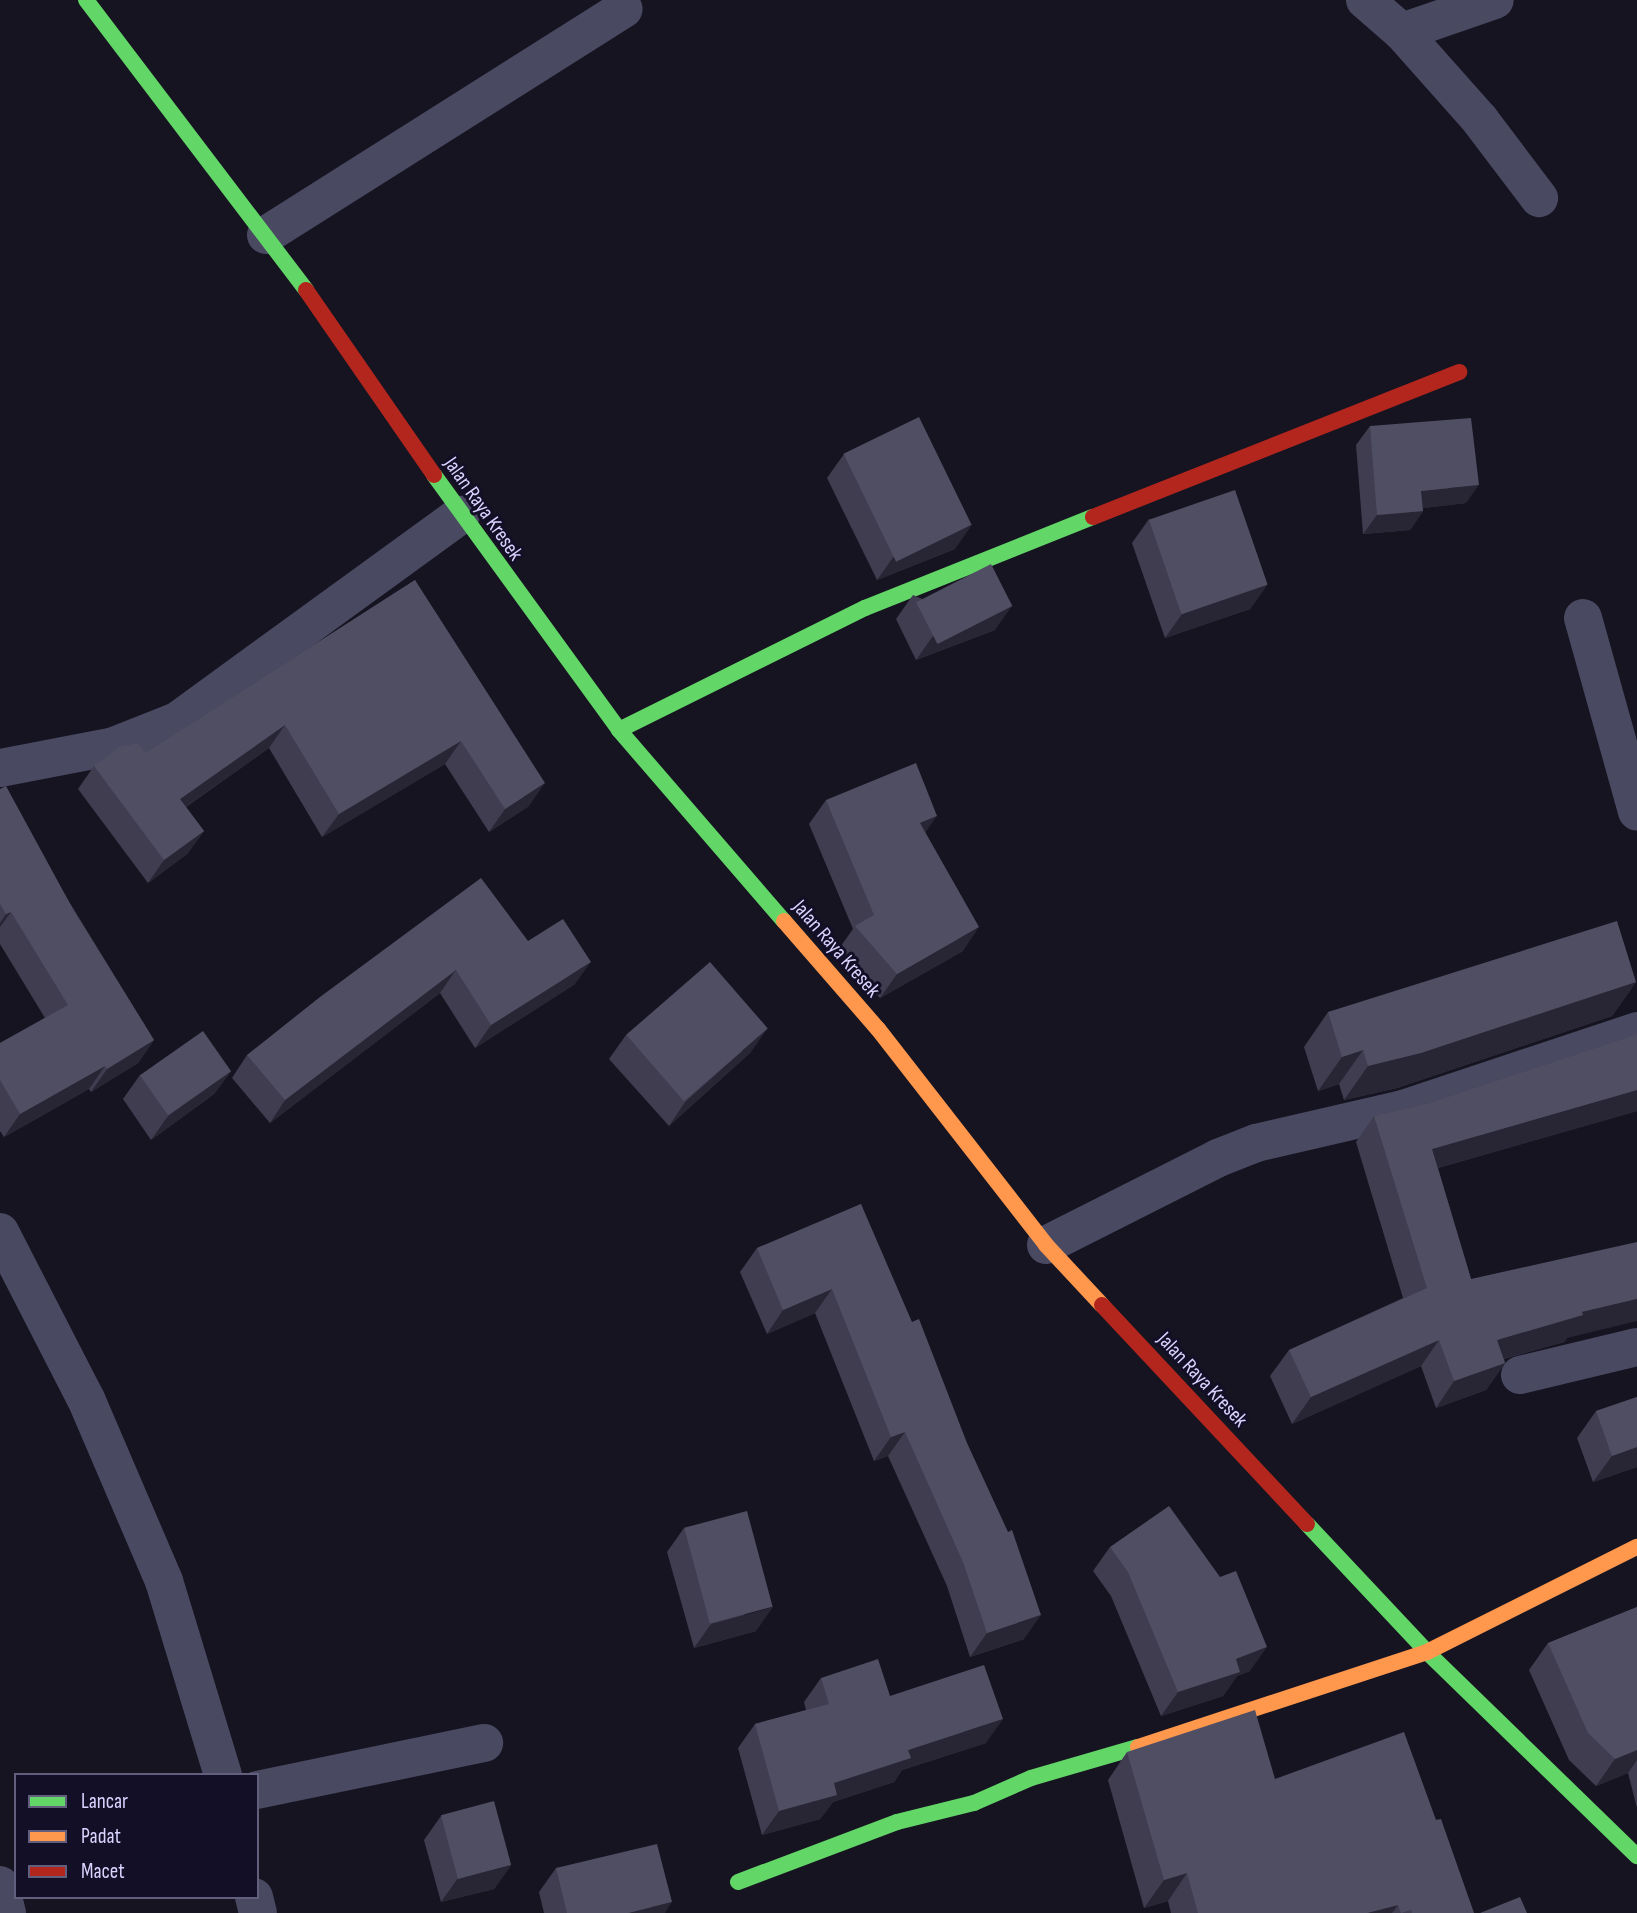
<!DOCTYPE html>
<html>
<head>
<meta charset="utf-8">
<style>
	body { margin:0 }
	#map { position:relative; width:1637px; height:1913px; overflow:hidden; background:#161421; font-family:"Sofia Sans Condensed",sans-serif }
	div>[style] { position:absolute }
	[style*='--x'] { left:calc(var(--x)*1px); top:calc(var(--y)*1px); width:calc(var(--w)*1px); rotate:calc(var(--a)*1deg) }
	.street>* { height:38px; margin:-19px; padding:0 19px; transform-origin:19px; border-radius:19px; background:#4a4962 }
	.fast>* { height:16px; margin:-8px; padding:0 8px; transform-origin:8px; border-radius:8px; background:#63d668 }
	.slow>* { height:16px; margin:-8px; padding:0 8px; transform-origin:8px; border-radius:8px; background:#ff974d }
	.jam>* { height:16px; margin:-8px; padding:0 8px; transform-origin:8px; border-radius:8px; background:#b3261e }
	.wall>* { inset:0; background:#403d50 }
	.shaded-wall>* { inset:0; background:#282635 }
	.building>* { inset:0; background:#504e63; transform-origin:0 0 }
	span { translate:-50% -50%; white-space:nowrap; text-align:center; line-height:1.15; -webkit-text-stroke:6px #130f26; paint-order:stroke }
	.street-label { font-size:21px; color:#d9d4ff }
	.legend { position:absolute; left:14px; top:1773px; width:245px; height:126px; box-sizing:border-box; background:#130f26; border:2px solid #625e7d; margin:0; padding:9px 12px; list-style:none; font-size:21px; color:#d9d4ff }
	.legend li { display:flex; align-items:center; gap:14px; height:35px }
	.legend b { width:35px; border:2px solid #625e7d }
</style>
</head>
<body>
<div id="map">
	<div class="street">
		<div style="--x:1365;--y:0;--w:49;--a:40.9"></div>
		<div style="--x:1402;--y:32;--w:98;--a:-19"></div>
		<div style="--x:1402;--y:32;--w:118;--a:48.4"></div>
		<div style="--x:1480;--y:120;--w:98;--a:52.9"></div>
		<div style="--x:266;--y:235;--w:423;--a:-32.3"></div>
		<div style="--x:1583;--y:618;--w:201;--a:74.4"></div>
		<div style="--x:0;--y:768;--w:116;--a:-10.9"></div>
		<div style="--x:114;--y:746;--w:68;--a:-21.6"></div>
		<div style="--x:177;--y:721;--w:351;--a:-36"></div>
		<div style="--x:0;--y:1232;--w:188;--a:62.8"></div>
		<div style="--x:86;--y:1399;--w:198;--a:66.8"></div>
		<div style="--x:164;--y:1581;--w:203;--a:73.1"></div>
		<div style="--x:1046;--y:1245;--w:193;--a:-26.8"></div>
		<div style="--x:1218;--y:1158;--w:41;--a:-21.5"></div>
		<div style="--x:1256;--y:1143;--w:151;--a:-13"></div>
		<div style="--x:1403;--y:1109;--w:247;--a:-18.4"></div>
		<div style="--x:1520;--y:1375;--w:120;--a:-13.5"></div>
		<div style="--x:257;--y:1790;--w:232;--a:-11.7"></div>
		<div style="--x:0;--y:1885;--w:29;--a:76"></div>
		<div style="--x:254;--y:1897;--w:16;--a:76"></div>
	</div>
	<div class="fast">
		<div style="--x:86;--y:0;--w:364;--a:52.8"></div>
		<div style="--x:434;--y:475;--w:315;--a:54"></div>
		<div style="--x:619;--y:730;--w:252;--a:49.2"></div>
		<div style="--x:619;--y:730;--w:275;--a:-26.4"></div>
		<div style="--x:865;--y:608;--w:245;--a:-21.8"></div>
		<div style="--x:1307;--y:1524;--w:175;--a:46.8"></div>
		<div style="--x:1427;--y:1652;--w:293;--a:44.2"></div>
		<div style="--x:738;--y:1882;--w:170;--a:-20.7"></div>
		<div style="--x:897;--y:1822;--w:79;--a:-13.9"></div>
		<div style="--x:974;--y:1803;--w:62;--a:-23.7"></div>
		<div style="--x:1031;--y:1778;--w:111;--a:-16.2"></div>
	</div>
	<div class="slow">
		<div style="--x:784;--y:921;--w:143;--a:49"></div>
		<div style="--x:878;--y:1029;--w:274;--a:52.1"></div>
		<div style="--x:1046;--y:1245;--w:82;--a:47"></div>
		<div style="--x:1138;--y:1747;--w:304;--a:-18.2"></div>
		<div style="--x:1427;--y:1652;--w:235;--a:-26.6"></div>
	</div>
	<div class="jam">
		<div style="--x:306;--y:290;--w:225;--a:55.3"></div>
		<div style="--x:1093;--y:517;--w:394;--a:-21.6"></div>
		<div style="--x:1102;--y:1305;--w:300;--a:46.9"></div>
	</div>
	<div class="wall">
		<div style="clip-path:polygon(1370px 426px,1466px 503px,1423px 508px,1423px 511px,1410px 530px,1363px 534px,1356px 445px)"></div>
		<div style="clip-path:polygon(844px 454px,955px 549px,877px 580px,827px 478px)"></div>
		<div style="clip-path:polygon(1149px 519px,1267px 585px,1250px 609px,1165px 638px,1132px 543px)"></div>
		<div style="clip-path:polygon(415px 580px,529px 806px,489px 832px,445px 764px,322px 837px,269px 748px,186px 807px,204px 831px,187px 854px,148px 883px,78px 789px,94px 766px,145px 753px)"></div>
		<div style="clip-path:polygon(913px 595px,995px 630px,916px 660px,896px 619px)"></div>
		<div style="clip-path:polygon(0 789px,154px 1040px,138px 1063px,91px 1092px,89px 1089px,4px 1137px,0 1131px,0 1043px,45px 1018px,0 944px)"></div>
		<div style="clip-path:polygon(826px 800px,925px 832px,963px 951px,880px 998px,838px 950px,853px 929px,809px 824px)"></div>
		<div style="clip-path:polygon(528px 941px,575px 984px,475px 1048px,440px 993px,270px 1123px,232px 1078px,247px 1055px)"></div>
		<div style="clip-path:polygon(1636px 982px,1612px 1016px,1397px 1088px,1344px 1100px,1339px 1084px,1318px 1091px,1304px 1047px,1328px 1012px)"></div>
		<div style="clip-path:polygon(1637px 1034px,1637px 1111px,1438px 1168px,1471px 1279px,1567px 1338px,1564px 1342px,1504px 1359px,1505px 1363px,1486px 1390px,1436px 1408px,1421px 1366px,1292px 1424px,1270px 1376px,1289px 1350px,1403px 1298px,1356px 1142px,1374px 1116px,1429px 1103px)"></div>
		<div style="clip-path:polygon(626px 1035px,751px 1052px,669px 1126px,609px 1059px)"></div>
		<div style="clip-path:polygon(231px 1071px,214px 1094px,151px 1140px,123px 1099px,140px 1075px)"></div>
		<div style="clip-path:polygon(861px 1204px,1024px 1639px,970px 1657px,947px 1586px,888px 1456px,874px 1461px,815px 1313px,767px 1334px,740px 1272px,757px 1248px)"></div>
		<div style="clip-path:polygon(1637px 1397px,1637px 1467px,1593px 1482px,1577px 1438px,1596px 1411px)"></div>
		<div style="clip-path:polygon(684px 1528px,756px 1631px,694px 1648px,667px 1552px)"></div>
		<div style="clip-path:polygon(1110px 1547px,1250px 1671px,1237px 1676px,1223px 1696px,1161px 1716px,1111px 1596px,1093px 1571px)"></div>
		<div style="clip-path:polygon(1637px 1607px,1637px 1808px,1628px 1773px,1596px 1786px,1569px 1760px,1529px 1670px,1548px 1643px)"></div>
		<div style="clip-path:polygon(821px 1678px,890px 1696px,986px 1743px,902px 1770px,894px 1782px,833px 1802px,820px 1819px,762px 1835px,738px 1748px,755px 1724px,806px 1710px,804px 1702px)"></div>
		<div style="clip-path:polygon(1127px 1752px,1275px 1779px,1436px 1820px,1474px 1913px,1171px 1913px,1168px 1901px,1144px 1908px,1108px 1780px)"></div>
		<div style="clip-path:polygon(441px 1816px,511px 1865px,494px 1889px,441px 1902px,424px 1840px)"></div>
		<div style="clip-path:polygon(556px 1868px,665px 1913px,544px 1913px,539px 1892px)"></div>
	</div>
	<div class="shaded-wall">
		<div style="clip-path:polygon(1479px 485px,1466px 503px,1408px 510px,1421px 491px)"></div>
		<div style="clip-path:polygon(1423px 511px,1410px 530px,1363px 534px,1377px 515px)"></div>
		<div style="clip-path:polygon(972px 525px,955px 549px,877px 580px,894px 556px)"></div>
		<div style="clip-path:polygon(1267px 585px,1250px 609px,1165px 638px,1182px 614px)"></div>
		<div style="clip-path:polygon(1012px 606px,995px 630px,916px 660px,933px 636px)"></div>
		<div style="clip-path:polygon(285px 725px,269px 748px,164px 822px,180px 799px)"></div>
		<div style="clip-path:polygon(461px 741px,445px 764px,322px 837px,339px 814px)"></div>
		<div style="clip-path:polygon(545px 783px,529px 806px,489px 832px,505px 809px)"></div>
		<div style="clip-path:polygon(937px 816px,920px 840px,920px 823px)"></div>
		<div style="clip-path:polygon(204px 831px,187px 854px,148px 883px,164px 860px)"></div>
		<div style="clip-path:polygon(11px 912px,0 927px,0 923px,6px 914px)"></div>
		<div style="clip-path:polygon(979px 927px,963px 951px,880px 998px,897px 974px)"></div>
		<div style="clip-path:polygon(591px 962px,575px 984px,475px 1048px,491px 1025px)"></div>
		<div style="clip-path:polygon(456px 970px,440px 993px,270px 1123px,285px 1100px)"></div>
		<div style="clip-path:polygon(1636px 982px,1612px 1016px,1397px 1088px,1344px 1100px,1368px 1066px)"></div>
		<div style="clip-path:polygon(768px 1028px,751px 1052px,669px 1126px,685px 1102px)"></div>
		<div style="clip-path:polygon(154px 1040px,138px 1063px,91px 1092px,107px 1069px)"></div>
		<div style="clip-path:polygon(1363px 1050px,1339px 1084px,1318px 1091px,1342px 1057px)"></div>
		<div style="clip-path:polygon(105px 1066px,89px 1089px,4px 1137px,20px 1114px)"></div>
		<div style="clip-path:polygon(231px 1071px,214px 1094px,151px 1140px,168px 1116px)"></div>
		<div style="clip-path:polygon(1637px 1090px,1637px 1111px,1413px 1175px,1432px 1149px)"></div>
		<div style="clip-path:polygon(832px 1289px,815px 1313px,767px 1334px,783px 1310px)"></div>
		<div style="clip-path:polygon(1637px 1299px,1637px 1321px,1567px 1338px,1564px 1342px,1478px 1366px,1497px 1340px,1582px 1312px)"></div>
		<div style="clip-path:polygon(1439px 1340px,1421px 1366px,1292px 1424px,1311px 1397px)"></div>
		<div style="clip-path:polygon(1505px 1363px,1486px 1390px,1436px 1408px,1454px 1381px)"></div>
		<div style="clip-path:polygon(905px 1432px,888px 1456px,874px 1461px,891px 1437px)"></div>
		<div style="clip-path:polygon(1637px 1447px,1637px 1467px,1593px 1482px,1612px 1456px)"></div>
		<div style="clip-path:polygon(773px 1607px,756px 1631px,694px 1648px,711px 1624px)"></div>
		<div style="clip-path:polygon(1041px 1615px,1024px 1639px,970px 1657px,987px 1633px)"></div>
		<div style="clip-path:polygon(1267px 1647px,1250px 1671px,1237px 1676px,1223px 1696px,1161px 1716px,1178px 1692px,1236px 1659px)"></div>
		<div style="clip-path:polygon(1003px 1719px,986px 1743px,902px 1770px,894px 1782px,833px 1802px,820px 1819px,762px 1835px,779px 1811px,834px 1783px,908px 1750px)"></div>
		<div style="clip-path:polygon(1637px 1750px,1637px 1760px,1628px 1773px,1596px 1786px,1615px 1759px)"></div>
		<div style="clip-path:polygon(511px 1865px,494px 1889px,441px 1902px,458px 1878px)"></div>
		<div style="clip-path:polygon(1187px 1873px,1168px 1901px,1144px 1908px,1164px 1880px)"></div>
		<div style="clip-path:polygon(672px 1902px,665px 1913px,628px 1913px)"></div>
		<div style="clip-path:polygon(1398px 1905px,1392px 1913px,1367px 1913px)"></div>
	</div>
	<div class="building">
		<div style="left:919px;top:417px;width:120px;height:84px;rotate:64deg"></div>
		<div style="clip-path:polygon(1471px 418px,1479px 485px,1421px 491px,1423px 511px,1377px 515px,1370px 426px)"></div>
		<div style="left:1235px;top:490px;width:100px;height:91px;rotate:71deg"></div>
		<div style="left:991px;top:564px;width:47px;height:84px;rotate:63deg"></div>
		<div style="clip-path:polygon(415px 580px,545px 783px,505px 809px,461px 741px,339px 814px,285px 725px,180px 799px,204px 831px,164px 860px,94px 766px,119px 747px,138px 743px,145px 753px)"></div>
		<div style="clip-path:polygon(916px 763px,937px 816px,920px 823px,979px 927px,897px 974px,855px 926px,874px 915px,826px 800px)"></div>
		<div style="clip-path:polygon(6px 786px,74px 911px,154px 1040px,107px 1069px,105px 1066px,20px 1114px,0 1080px,0 1043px,68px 1005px,11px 912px,6px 914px,0 904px,0 789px)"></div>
		<div style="clip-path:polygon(481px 878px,528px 941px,563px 919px,591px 962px,491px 1025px,456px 970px,285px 1100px,247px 1055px,320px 997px)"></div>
		<div style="clip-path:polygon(1617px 921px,1636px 982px,1421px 1053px,1368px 1066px,1363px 1050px,1342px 1057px,1328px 1012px)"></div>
		<div style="left:710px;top:962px;width:88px;height:111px;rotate:49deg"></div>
		<div style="left:203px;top:1031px;width:49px;height:77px;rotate:55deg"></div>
		<div style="clip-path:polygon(1637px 1034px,1637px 1090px,1432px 1149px,1471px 1279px,1637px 1242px,1637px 1299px,1582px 1312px,1583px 1315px,1497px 1340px,1505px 1363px,1454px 1381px,1439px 1340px,1311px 1397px,1289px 1350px,1427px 1288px,1374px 1116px,1429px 1103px)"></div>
		<div style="clip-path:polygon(861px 1204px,912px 1322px,919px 1319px,967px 1443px,1008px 1532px,1012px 1530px,1041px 1615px,987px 1633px,963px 1562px,905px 1432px,891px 1437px,832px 1289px,783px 1310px,757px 1248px)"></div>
		<div style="clip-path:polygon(1637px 1397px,1637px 1447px,1612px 1456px,1596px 1411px)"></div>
		<div style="clip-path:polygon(1169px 1506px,1220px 1577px,1236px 1571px,1267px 1647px,1236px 1659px,1240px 1672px,1178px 1692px,1128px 1572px,1110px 1547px)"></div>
		<div style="left:747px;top:1511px;width:99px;height:65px;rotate:75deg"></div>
		<div style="clip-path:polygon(1637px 1607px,1637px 1750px,1615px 1759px,1588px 1733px,1548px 1643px)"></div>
		<div style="clip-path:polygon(878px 1659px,890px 1696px,984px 1665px,1003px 1719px,908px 1750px,911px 1758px,834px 1783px,837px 1795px,779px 1811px,755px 1724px,829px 1704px,821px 1678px)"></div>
		<div style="clip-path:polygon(1255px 1710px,1275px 1779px,1404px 1732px,1436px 1820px,1441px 1819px,1474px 1913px,1412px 1913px,1411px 1910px,1401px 1913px,1398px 1905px,1367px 1913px,1198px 1913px,1187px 1873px,1164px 1880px,1127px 1752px)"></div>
		<div style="left:494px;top:1801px;width:66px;height:55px;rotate:75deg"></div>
		<div style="clip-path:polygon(657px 1844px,672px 1902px,628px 1913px,567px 1913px,556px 1868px)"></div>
		<div style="clip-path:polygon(1520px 1897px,1527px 1913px,1480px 1913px)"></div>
	</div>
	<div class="street-label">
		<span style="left:483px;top:509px;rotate:55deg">Jalan Raya Kresek</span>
		<span style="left:836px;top:949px;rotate:49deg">Jalan Raya Kresek</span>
		<span style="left:1202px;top:1380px;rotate:47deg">Jalan Raya Kresek</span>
	</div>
	<ul class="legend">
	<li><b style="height:9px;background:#63d668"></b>Lancar</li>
	<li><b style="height:9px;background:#ff974d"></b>Padat</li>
	<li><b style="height:9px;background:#b3261e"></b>Macet</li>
	</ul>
</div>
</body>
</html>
